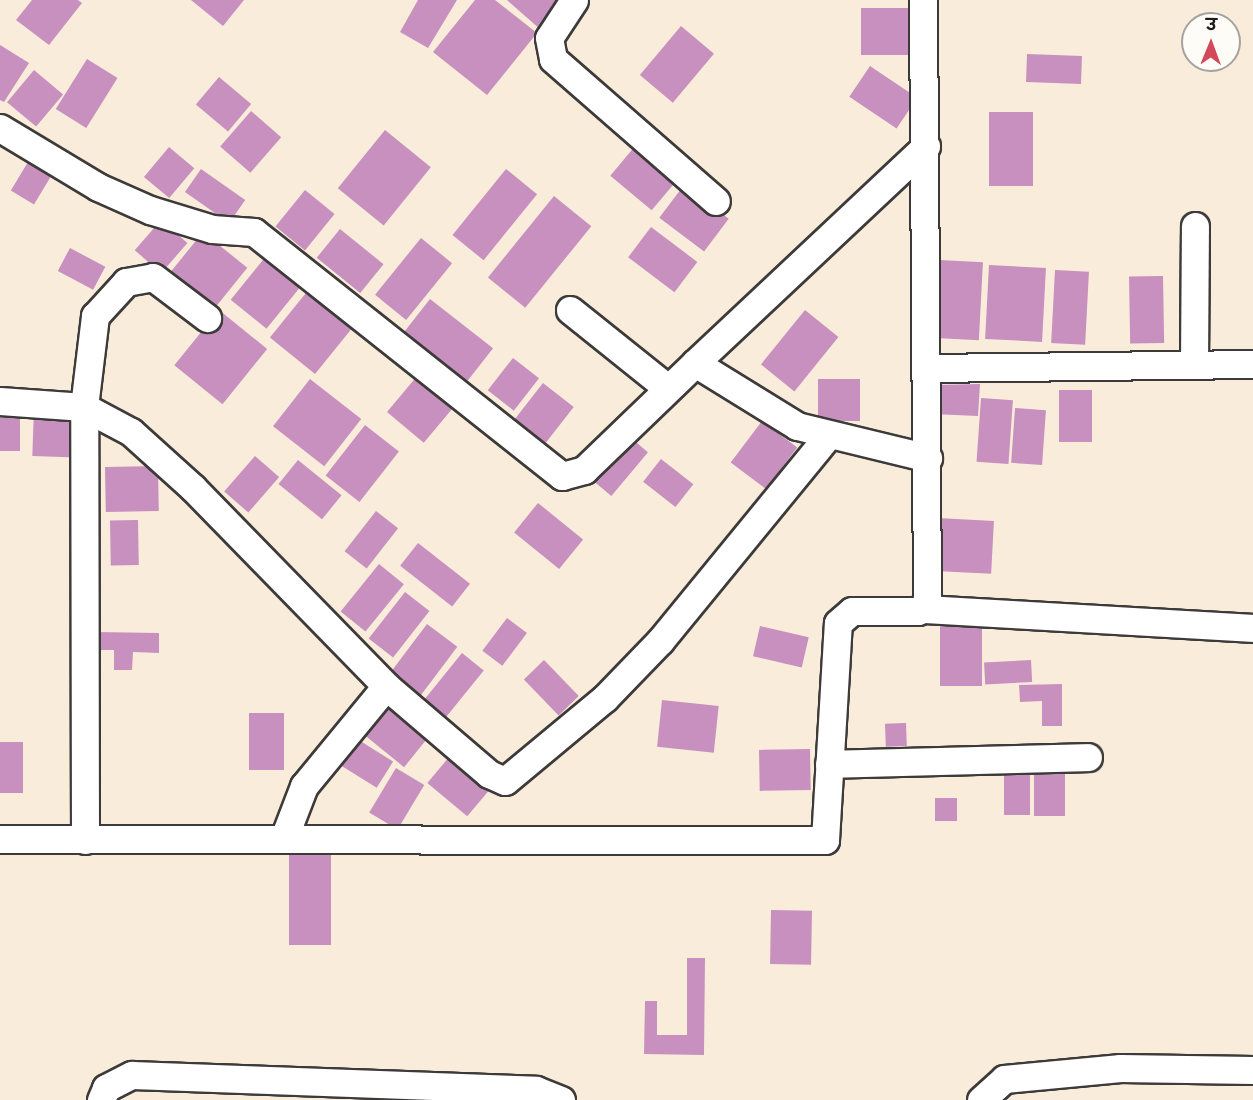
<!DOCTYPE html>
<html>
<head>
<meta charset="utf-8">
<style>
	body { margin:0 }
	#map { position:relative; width:1253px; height:1100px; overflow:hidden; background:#f9ecdb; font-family:"Indie Flower","Playpen Sans Deva",sans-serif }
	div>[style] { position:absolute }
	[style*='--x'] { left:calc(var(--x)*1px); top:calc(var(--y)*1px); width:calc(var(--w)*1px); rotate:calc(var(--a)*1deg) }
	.building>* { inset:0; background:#c790bf; transform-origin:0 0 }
	.roads { filter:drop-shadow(2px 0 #3d3b39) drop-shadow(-2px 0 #3d3b39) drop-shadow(0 2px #3d3b39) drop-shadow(0 -2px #3d3b39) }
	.minor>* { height:27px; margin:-13.5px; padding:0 13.5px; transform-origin:13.5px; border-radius:13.5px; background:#fff }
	span { translate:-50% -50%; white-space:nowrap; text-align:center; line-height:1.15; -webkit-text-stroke:5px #fdfcf7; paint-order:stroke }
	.north { position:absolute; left:1181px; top:12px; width:60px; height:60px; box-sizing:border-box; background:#fdfcf7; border:2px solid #a3a29f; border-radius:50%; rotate:1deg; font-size:16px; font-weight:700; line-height:24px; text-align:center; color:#1c1c1c }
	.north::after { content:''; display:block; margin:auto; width:21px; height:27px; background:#d1495b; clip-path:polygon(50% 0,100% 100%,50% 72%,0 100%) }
</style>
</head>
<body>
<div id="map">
	<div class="building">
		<div style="clip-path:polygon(32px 0,78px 0,82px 3px,49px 45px,16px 20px)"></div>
		<div style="clip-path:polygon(191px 0,244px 0,223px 26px)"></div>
		<div style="clip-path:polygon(418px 0,457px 0,428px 48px,400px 32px)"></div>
		<div style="clip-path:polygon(475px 0,495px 0,537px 33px,487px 95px,433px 52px)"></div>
		<div style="clip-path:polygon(507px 0,565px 0,541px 30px)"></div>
		<div style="left:861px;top:8px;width:49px;height:47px"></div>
		<div style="left:681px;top:26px;width:43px;height:64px;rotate:40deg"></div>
		<div style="clip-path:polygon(0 45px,29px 63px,4px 102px,0 100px)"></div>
		<div style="left:1027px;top:54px;width:55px;height:28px;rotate:2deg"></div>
		<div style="left:87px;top:59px;width:36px;height:59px;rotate:32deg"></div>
		<div style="left:870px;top:66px;width:57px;height:37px;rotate:34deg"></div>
		<div style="left:34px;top:70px;width:38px;height:42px;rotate:40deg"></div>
		<div style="left:219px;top:77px;width:42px;height:36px;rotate:40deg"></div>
		<div style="left:251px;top:111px;width:40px;height:47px;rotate:41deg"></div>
		<div style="left:989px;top:112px;width:44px;height:74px"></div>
		<div style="left:385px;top:130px;width:59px;height:75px;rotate:39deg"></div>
		<div style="left:636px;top:145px;width:54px;height:40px;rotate:40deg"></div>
		<div style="left:169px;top:147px;width:33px;height:39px;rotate:40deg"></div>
		<div style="left:34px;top:152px;width:27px;height:45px;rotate:31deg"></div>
		<div style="left:201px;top:169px;width:54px;height:28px;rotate:35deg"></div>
		<div style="left:506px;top:169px;width:40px;height:85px;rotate:39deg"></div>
		<div style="left:684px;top:185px;width:56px;height:41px;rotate:37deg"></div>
		<div style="left:305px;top:190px;width:38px;height:47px;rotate:39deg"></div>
		<div style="left:554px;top:196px;width:48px;height:105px;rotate:39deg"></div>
		<div style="left:161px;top:220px;width:35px;height:40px;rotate:41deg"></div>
		<div style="left:651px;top:227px;width:58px;height:38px;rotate:37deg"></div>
		<div style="left:340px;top:229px;width:56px;height:37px;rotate:39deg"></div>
		<div style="left:203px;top:232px;width:57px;height:57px;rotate:39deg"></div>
		<div style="left:421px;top:238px;width:40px;height:73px;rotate:39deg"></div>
		<div style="left:70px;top:248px;width:40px;height:26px;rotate:28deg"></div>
		<div style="left:271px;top:250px;width:46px;height:64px;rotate:39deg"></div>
		<div style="left:940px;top:260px;width:43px;height:78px;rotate:3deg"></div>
		<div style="left:989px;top:265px;width:57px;height:74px;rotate:3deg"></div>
		<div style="left:1055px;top:270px;width:34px;height:73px;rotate:3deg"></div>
		<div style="left:1163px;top:276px;width:67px;height:34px;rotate:89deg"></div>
		<div style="left:314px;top:283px;width:58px;height:70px;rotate:39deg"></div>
		<div style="left:430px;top:299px;width:80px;height:42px;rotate:38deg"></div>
		<div style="left:219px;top:310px;width:62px;height:71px;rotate:39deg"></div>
		<div style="left:805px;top:310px;width:43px;height:70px;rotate:39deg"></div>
		<div style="left:513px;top:358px;width:33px;height:41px;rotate:38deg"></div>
		<div style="left:423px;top:369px;width:48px;height:56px;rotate:40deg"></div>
		<div style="left:310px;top:379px;width:65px;height:60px;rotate:38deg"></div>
		<div style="left:818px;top:379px;width:42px;height:42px"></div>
		<div style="left:543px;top:383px;width:39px;height:46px;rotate:38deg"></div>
		<div style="clip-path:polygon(980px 384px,978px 416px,932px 414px,936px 385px)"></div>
		<div style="left:1059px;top:390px;width:33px;height:52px"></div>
		<div style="left:981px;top:398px;width:32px;height:64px;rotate:4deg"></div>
		<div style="left:0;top:406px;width:20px;height:45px"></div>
		<div style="left:34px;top:408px;width:37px;height:48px;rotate:2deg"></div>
		<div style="left:1015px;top:408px;width:31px;height:55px;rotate:4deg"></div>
		<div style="left:762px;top:421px;width:44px;height:52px;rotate:37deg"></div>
		<div style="left:365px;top:425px;width:43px;height:64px;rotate:38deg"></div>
		<div style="left:625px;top:433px;width:30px;height:57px;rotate:40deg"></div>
		<div style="left:255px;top:456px;width:32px;height:47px;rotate:41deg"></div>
		<div style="left:661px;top:459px;width:41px;height:29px;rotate:38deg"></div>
		<div style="left:298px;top:460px;width:56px;height:31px;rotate:39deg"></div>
		<div style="left:158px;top:466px;width:45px;height:53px;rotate:89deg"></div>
		<div style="left:538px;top:503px;width:58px;height:38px;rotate:39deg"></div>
		<div style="left:376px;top:511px;width:28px;height:51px;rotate:38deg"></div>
		<div style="left:938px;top:518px;width:56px;height:53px;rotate:3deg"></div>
		<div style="left:138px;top:520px;width:45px;height:28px;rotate:89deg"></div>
		<div style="left:418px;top:543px;width:66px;height:29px;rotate:38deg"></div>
		<div style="left:379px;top:564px;width:32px;height:61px;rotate:39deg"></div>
		<div style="left:405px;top:592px;width:31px;height:59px;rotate:38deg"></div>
		<div style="left:507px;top:618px;width:25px;height:41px;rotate:37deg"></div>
		<div style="left:427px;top:624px;width:38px;height:61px;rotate:37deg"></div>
		<div style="left:760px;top:626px;width:50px;height:31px;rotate:13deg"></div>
		<div style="left:940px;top:626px;width:42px;height:60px"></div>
		<div style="clip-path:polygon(95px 632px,159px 633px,159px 653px,133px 652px,132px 670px,114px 670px,114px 650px,96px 650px)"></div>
		<div style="left:462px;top:653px;width:28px;height:63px;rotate:39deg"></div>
		<div style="left:544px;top:660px;width:50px;height:28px;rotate:46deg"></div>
		<div style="left:1031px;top:660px;width:22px;height:47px;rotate:87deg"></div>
		<div style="clip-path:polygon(1062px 684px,1062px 726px,1042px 726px,1042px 701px,1020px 702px,1019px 685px)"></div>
		<div style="left:390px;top:694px;width:57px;height:48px;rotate:39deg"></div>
		<div style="left:662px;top:700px;width:57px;height:47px;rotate:6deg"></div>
		<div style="left:249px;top:713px;width:35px;height:57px"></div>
		<div style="left:906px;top:723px;width:23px;height:21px;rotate:88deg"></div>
		<div style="left:349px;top:734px;width:52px;height:31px;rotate:32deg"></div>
		<div style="left:0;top:742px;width:23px;height:51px"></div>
		<div style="left:810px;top:749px;width:41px;height:51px;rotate:89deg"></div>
		<div style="left:455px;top:750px;width:52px;height:43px;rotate:40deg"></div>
		<div style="left:1034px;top:761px;width:31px;height:55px"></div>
		<div style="left:1004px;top:763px;width:26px;height:52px"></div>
		<div style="left:396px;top:768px;width:33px;height:52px;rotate:31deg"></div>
		<div style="left:957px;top:798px;width:23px;height:22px;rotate:90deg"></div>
		<div style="left:289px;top:845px;width:42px;height:100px"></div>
		<div style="left:771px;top:910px;width:41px;height:54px;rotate:1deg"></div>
		<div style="clip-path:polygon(687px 958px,705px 958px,704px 1055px,644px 1054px,645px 1001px,657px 1001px,657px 1035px,687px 1035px)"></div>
	</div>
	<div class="roads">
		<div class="minor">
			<div style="--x:574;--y:0;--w:45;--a:123.3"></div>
			<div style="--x:549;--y:38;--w:21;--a:79"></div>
			<div style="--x:553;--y:59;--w:216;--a:41.1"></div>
			<div style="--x:0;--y:128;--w:114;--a:31"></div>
			<div style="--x:98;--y:187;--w:57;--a:23.9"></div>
			<div style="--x:150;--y:210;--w:65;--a:17"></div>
			<div style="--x:212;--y:229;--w:42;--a:4.1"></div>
			<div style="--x:254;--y:232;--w:393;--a:38.4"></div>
			<div style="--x:562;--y:476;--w:23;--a:-15"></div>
			<div style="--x:584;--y:470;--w:154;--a:-43.9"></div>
			<div style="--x:695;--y:363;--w:120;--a:31.7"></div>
			<div style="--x:797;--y:426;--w:135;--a:13.7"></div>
			<div style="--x:570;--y:310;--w:123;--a:38.7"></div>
			<div style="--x:695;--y:363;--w:317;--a:-43.2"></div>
			<div style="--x:1194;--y:364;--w:138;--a:-89.6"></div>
			<div style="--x:927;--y:368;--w:326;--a:-0.7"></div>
			<div style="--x:0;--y:401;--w:84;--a:4.1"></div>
			<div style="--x:84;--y:407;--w:53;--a:28"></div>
			<div style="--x:131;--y:432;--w:84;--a:42.1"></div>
			<div style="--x:193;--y:488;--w:277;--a:45.7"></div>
			<div style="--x:386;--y:686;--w:135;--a:40.5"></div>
			<div style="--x:489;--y:774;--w:17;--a:24"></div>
			<div style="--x:505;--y:781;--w:130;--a:-39.7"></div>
			<div style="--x:605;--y:698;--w:79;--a:-46"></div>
			<div style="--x:660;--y:641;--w:265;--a:-50.7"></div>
			<div style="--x:925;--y:609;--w:329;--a:3.3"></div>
			<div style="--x:829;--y:764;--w:259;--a:-1.5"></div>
			<div style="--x:284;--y:838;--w:56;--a:-69"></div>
			<div style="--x:304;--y:786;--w:129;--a:-50.6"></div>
			<div style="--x:0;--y:839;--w:825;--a:0.07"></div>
			<div style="--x:825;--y:840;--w:217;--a:-86.6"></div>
			<div style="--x:838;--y:623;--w:18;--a:-41"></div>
			<div style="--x:852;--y:611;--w:66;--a:0"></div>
			<div style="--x:918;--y:611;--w:12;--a:-42"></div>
			<div style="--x:927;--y:603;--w:603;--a:-90.38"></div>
			<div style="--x:85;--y:840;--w:433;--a:-90.1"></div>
			<div style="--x:84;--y:407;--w:92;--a:-83.1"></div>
			<div style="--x:95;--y:316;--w:46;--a:-47.6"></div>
			<div style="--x:126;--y:282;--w:27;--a:-10"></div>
			<div style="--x:153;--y:277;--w:68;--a:37.2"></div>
			<div style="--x:101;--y:1100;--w:13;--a:-67"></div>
			<div style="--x:106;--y:1088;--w:29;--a:-27"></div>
			<div style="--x:132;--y:1075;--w:404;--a:2.1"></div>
			<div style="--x:536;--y:1090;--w:27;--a:22"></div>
			<div style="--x:981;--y:1100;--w:31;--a:-42"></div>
			<div style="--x:1004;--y:1079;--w:117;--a:-5.4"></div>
			<div style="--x:1120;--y:1068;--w:133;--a:0.9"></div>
		</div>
	</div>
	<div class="north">उ</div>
</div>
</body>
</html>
